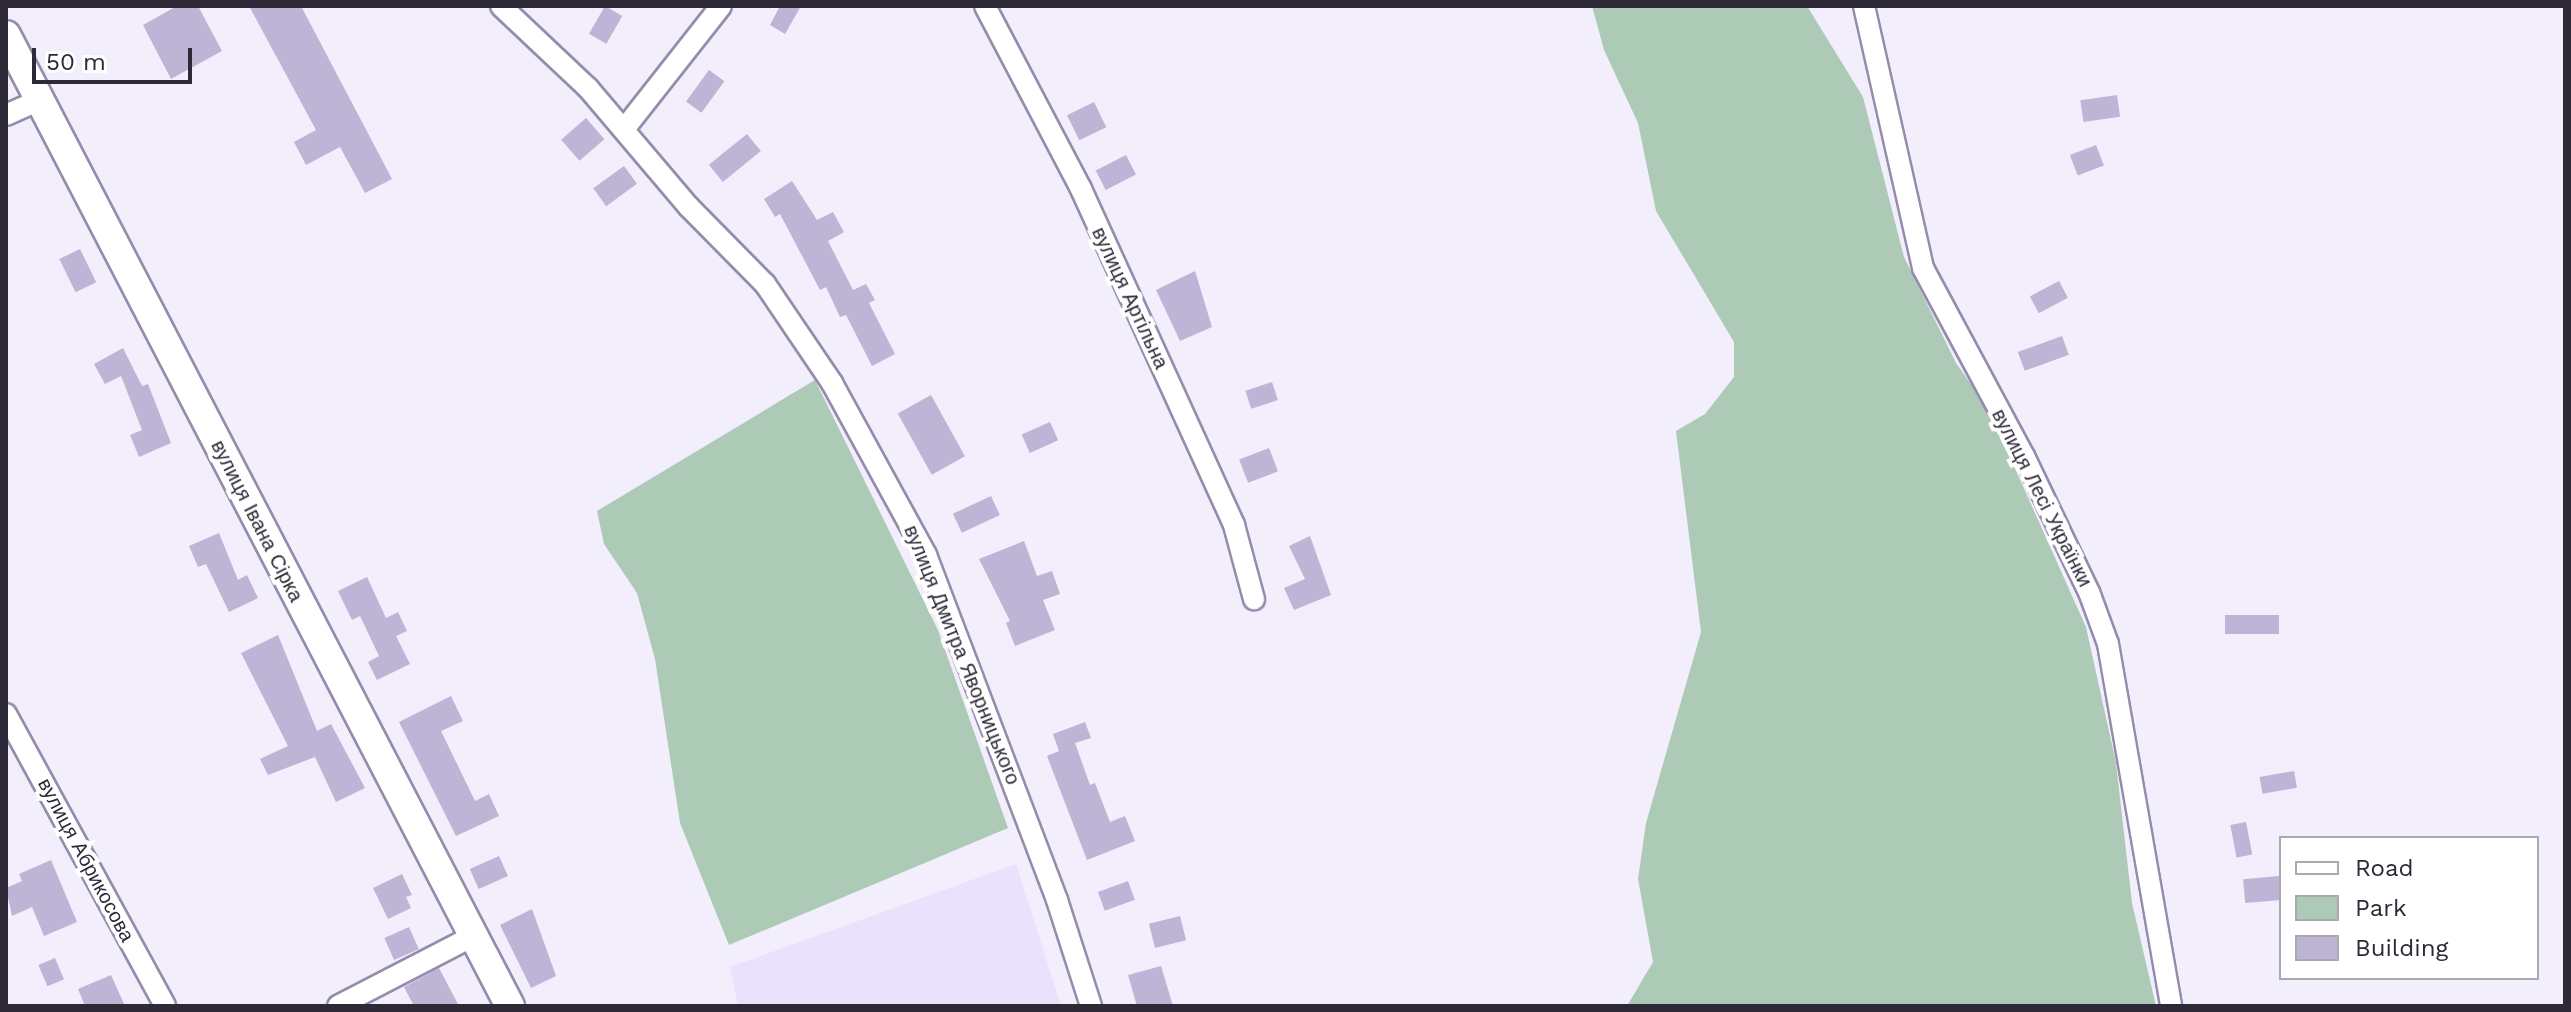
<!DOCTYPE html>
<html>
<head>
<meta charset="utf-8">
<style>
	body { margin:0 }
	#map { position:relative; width:2571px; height:1012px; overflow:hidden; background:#f2eefc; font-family:"Work Sans",sans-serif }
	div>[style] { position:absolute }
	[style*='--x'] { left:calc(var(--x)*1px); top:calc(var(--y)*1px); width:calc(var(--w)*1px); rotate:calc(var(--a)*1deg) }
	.built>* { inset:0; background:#e9e2fc }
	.green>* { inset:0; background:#accab5 }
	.building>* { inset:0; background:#bdb4d6; transform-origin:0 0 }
	.roads { filter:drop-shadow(2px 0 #958cad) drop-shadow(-2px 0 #958cad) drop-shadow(0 2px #958cad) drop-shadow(0 -2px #958cad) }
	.street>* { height:20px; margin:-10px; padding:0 10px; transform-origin:10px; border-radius:10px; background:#fff }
	.secondary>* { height:28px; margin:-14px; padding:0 14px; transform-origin:14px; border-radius:14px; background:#fff }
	span { translate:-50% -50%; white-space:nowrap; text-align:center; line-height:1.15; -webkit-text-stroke:8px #fff; paint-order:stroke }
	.street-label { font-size:20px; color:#2d2937 }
	.frame { position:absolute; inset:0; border:8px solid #2d2937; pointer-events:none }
	.legend { position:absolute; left:2279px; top:836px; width:260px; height:144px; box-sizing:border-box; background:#fff; border:2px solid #aba9af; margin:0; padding:10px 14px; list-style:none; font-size:24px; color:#2d2937 }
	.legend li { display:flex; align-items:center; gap:16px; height:40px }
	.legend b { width:40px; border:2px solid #aba9af }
	.scale { position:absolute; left:32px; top:48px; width:160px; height:36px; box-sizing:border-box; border:4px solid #2d2937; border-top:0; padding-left:10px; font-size:24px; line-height:28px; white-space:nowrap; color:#2d2937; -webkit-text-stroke:6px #fff; paint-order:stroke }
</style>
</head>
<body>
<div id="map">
	<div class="built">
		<div style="clip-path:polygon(1016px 864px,1061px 1006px,738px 1006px,730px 967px)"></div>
	</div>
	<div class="green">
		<div style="clip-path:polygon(1592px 6px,1807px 6px,1863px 97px,1904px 257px,1956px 363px,1988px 408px,2086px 627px,2116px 763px,2132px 903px,2156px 1006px,1627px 1006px,1653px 962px,1638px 879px,1646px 823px,1701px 632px,1676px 431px,1705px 414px,1734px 377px,1734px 342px,1656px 211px,1638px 123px,1604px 50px)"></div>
		<div style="clip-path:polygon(815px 380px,938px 630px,1008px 828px,729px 945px,680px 823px,655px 659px,637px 593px,604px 544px,597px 511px)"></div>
	</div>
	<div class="building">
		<div style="clip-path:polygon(177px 6px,198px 6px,222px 51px,171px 79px,143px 25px)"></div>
		<div style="clip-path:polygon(249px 6px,301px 6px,392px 179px,365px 193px,340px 147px,306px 165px,294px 142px,316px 130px)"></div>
		<div style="left:605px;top:6px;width:20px;height:32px;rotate:30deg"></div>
		<div style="clip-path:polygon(780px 6px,801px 6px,785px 34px,770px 25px)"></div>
		<div style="left:709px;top:70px;width:19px;height:39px;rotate:36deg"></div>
		<div style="left:2117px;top:95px;width:22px;height:37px;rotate:82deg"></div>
		<div style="left:1094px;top:102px;width:28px;height:30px;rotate:64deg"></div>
		<div style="left:586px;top:118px;width:28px;height:33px;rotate:49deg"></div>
		<div style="left:747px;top:134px;width:22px;height:49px;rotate:51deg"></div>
		<div style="left:2096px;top:145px;width:22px;height:28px;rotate:69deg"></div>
		<div style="left:1126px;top:155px;width:22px;height:34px;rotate:63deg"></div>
		<div style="left:624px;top:166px;width:22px;height:38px;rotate:54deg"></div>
		<div style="clip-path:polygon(792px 181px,817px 220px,833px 212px,844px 232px,828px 241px,853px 290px,866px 284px,875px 300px,869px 303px,895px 354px,872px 366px,846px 315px,840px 317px,826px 287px,820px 290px,780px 214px,775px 217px,764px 199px)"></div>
		<div style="left:80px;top:249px;width:37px;height:23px;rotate:64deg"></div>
		<div style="clip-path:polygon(1195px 271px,1212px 327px,1180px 341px,1156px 290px)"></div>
		<div style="left:2059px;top:281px;width:19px;height:33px;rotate:62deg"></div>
		<div style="left:2062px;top:336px;width:20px;height:47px;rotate:70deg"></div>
		<div style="clip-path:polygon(123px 348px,142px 386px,148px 384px,171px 443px,139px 457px,130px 435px,142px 430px,121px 376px,105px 384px,94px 364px)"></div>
		<div style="left:1272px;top:382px;width:19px;height:28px;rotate:72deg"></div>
		<div style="left:931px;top:395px;width:70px;height:38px;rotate:61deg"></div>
		<div style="left:1050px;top:422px;width:20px;height:31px;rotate:66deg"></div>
		<div style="left:1269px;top:448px;width:25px;height:32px;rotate:69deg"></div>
		<div style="left:991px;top:496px;width:21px;height:42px;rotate:65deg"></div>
		<div style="clip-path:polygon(219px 533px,238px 580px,247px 575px,258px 598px,229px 612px,206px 564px,198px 567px,189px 546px)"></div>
		<div style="clip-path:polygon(1310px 536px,1331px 595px,1294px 610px,1284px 588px,1305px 579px,1289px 546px)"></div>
		<div style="clip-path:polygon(1024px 541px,1037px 576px,1052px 571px,1060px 594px,1043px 600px,1055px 630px,1015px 646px,1006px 623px,1010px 621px,979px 559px)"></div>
		<div style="clip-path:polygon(367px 577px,386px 618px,398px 612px,407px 631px,396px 636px,410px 664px,377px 680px,368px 662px,379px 656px,360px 616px,352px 620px,338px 591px)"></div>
		<div style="left:2279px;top:615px;width:19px;height:54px;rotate:90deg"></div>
		<div style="clip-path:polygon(278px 635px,317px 731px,331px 724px,365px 788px,336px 802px,315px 757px,268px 775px,260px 759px,288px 746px,241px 653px)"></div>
		<div style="clip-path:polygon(451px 696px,463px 721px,441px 731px,475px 801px,489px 794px,499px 816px,456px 836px,399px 722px)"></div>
		<div style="clip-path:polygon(1085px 722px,1091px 738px,1075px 743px,1090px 785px,1095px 783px,1110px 822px,1125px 816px,1135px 841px,1087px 860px,1047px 756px,1059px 751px,1053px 734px)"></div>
		<div style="left:2294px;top:771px;width:17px;height:35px;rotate:80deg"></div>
		<div style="left:2246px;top:822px;width:33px;height:16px;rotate:79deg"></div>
		<div style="left:499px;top:856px;width:22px;height:32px;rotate:66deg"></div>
		<div style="clip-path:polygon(51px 860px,77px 922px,44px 936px,32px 907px,12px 916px,6px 888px,22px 881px,19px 874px)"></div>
		<div style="clip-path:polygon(402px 874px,412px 895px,406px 897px,411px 908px,388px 919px,373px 888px)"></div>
		<div style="left:2279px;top:876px;width:24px;height:36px;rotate:85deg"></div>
		<div style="left:1128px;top:881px;width:20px;height:32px;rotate:70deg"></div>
		<div style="clip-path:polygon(532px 909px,556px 976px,531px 988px,500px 925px)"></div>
		<div style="left:1180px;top:916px;width:25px;height:32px;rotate:76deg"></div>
		<div style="left:409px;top:927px;width:24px;height:27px;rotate:66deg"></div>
		<div style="left:55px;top:958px;width:23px;height:18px;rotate:67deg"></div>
		<div style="clip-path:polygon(1161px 966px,1173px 1006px,1137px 1006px,1128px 975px)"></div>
		<div style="clip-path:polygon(439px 968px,459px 1006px,414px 1006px,404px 987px)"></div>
		<div style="clip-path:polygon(111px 975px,125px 1006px,85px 1006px,78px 989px)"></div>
	</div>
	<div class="roads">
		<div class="street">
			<div style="--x:501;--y:6;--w:120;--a:43.3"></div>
			<div style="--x:588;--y:88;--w:156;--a:49.7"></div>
			<div style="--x:689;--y:207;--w:108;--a:45.4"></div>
			<div style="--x:765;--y:284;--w:120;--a:55.9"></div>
			<div style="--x:832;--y:383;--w:196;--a:61.3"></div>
			<div style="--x:926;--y:555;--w:369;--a:69.2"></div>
			<div style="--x:1057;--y:900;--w:111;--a:72.2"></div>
			<div style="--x:985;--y:6;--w:207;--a:62.3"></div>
			<div style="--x:1081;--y:189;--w:369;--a:65.5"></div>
			<div style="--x:1234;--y:525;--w:77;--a:74.9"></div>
			<div style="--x:1864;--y:6;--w:269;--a:77.3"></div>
			<div style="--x:1923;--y:268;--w:213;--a:61.8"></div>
			<div style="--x:2024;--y:456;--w:151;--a:64.5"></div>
			<div style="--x:2089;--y:592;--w:55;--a:69.9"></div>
			<div style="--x:2108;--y:644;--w:367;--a:80.1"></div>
			<div style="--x:6;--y:115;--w:37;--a:-24"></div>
			<div style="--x:625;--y:128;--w:155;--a:-51.8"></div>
			<div style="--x:6;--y:714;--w:332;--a:61.4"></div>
			<div style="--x:338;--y:1006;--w:152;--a:-27.4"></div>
		</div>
		<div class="secondary">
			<div style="--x:6;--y:35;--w:1094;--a:62.57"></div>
		</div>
	</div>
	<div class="street-label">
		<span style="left:1130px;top:298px;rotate:65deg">вулиця Артільна</span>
		<span style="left:2042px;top:498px;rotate:63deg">вулиця Лесі Українки</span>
		<span style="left:257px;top:521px;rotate:63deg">вулиця Івана Сірка</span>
		<span style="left:962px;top:655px;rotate:68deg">вулиця Дмитра Яворницького</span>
		<span style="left:86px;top:860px;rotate:62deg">вулиця Абрикосова</span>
	</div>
	<div class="frame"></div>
	<ul class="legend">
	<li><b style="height:10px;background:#fff"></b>Road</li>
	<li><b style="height:22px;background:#accab5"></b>Park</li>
	<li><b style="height:22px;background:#bdb4d6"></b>Building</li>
	</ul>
	<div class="scale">50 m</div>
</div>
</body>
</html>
